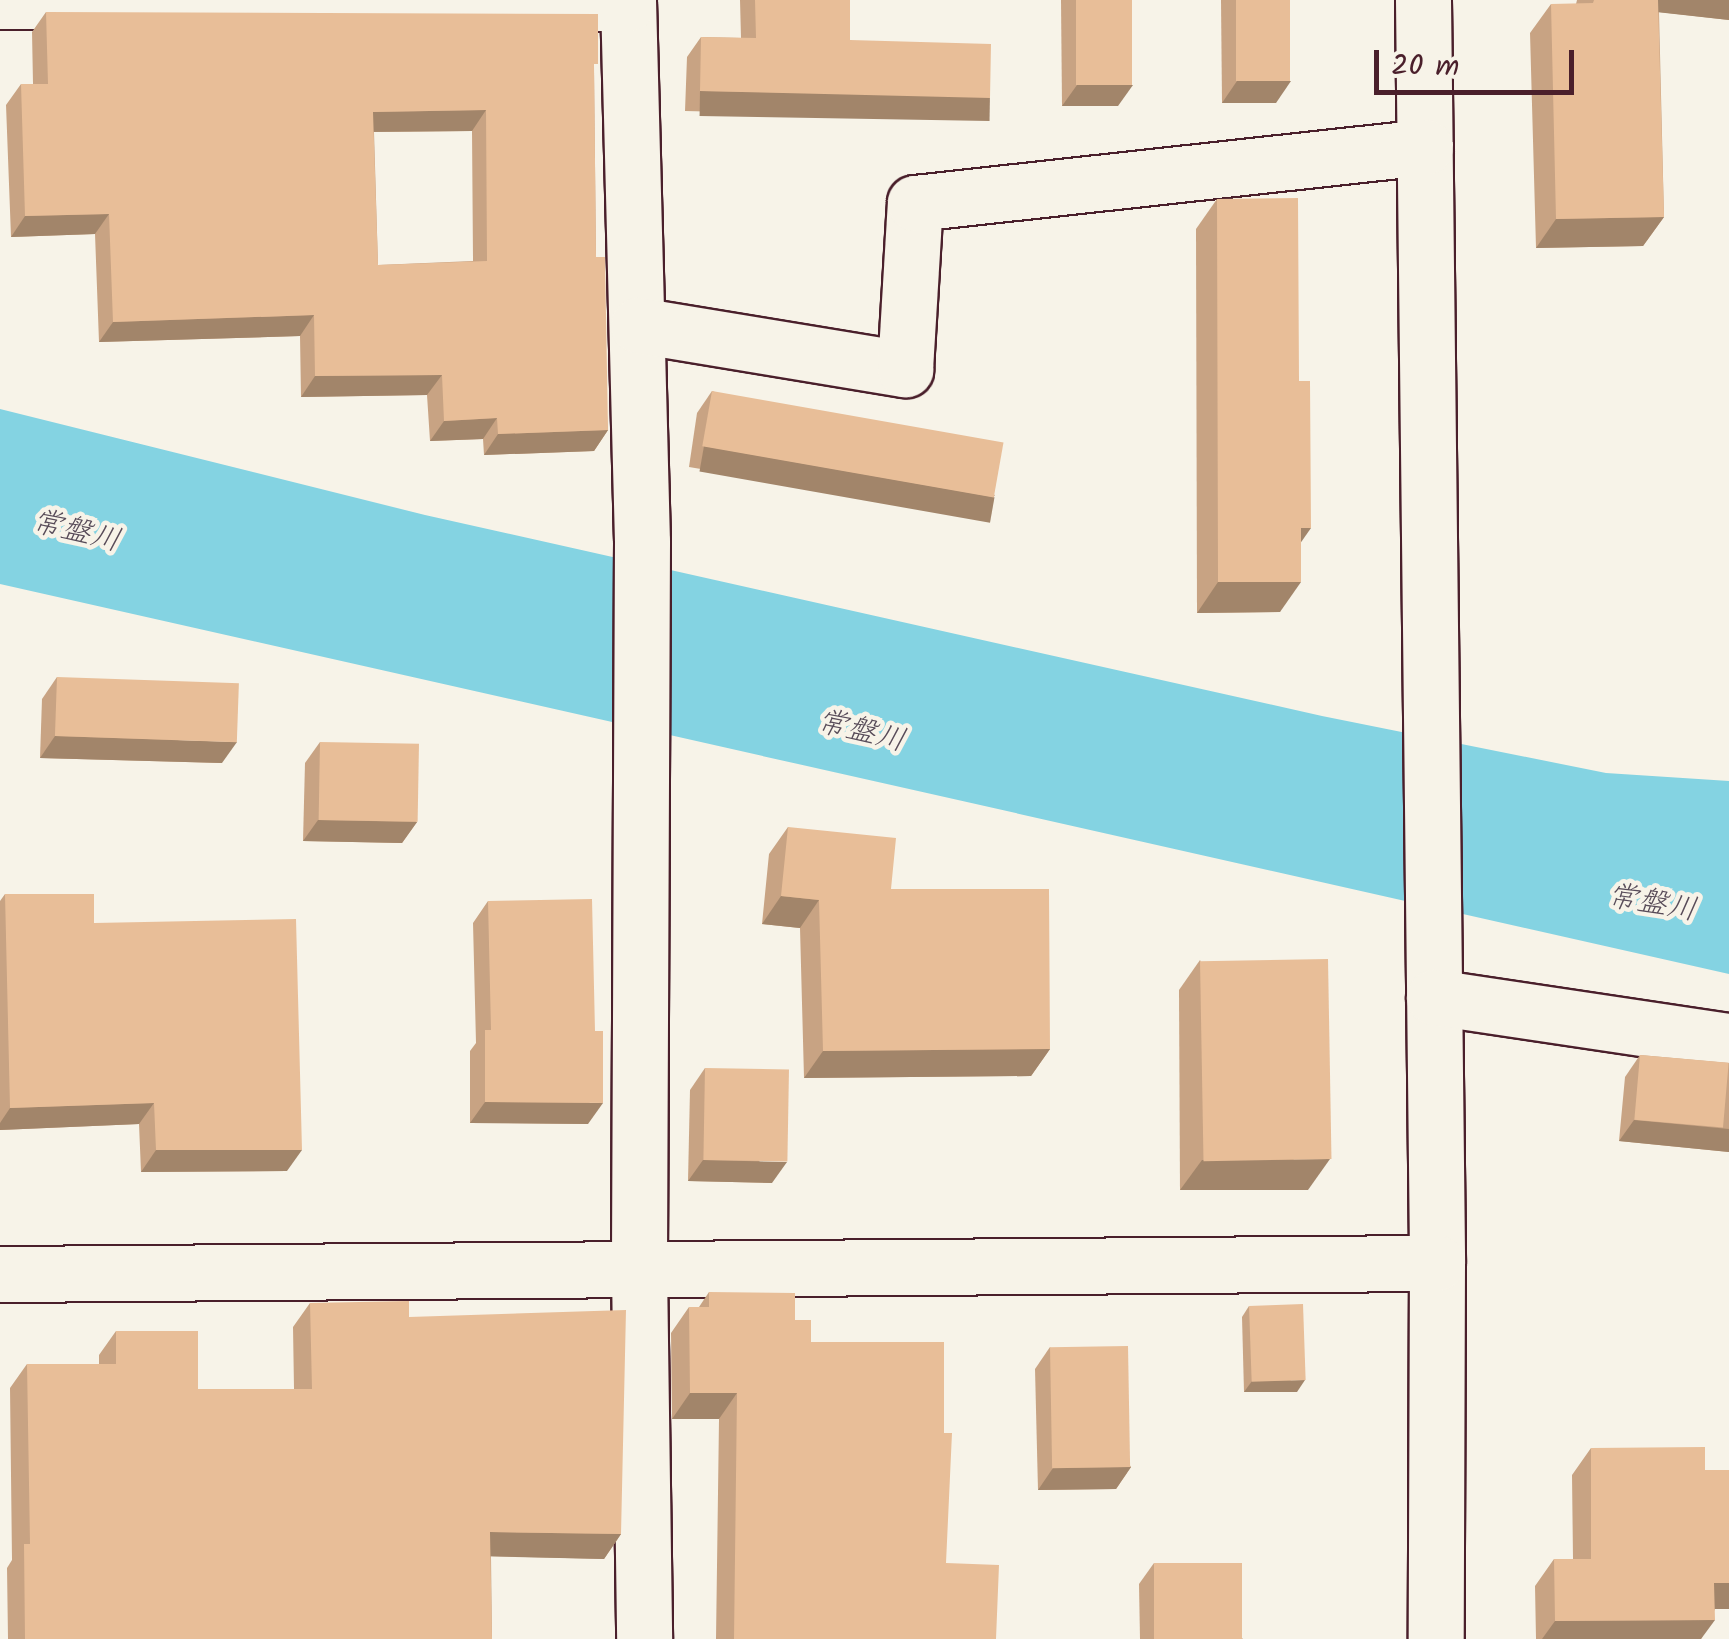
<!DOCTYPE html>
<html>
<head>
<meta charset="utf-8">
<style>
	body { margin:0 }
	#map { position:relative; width:1729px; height:1639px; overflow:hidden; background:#f7f3e8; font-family:Kalam,"Klee One",sans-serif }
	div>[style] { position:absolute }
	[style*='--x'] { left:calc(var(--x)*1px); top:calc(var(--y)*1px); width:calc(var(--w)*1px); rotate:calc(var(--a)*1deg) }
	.water>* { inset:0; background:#84d3e2 }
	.roads { filter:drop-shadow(2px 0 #4a1f2b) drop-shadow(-2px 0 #4a1f2b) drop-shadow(0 2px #4a1f2b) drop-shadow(0 -2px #4a1f2b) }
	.minor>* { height:55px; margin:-27.5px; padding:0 27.5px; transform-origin:27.5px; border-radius:27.5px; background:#f7f3e8 }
	.wall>* { inset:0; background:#c8a383 }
	.shaded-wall>* { inset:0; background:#a2856a; transform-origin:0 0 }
	.building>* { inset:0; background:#e8be98; transform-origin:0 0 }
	span { translate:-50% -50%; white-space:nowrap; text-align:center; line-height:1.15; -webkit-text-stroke:9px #f7f3e8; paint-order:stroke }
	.water-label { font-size:30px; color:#584c59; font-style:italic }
	.scale { position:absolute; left:1374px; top:50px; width:200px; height:45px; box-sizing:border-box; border:5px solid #4a1f2b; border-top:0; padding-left:12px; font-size:30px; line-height:35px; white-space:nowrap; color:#4a1f2b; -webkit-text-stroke:8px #f7f3e8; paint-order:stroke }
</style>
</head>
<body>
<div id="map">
	<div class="water">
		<div style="clip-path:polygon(0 409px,425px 515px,1322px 716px,1606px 773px,1729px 781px,1729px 974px,0 584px)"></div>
	</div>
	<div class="roads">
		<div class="minor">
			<div style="--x:628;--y:0;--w:542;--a:88.52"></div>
			<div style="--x:642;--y:542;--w:727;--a:90.24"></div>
			<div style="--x:639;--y:1269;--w:370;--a:89.2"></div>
			<div style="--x:1423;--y:0;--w:1263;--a:89.36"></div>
			<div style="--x:1437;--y:1263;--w:376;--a:90.2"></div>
			<div style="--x:0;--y:1;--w:628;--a:0.18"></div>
			<div style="--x:638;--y:325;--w:271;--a:9.4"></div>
			<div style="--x:905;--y:369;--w:166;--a:-86.6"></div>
			<div style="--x:915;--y:203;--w:513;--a:-6.27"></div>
			<div style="--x:1434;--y:997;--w:298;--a:8.5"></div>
			<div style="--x:0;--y:1274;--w:1437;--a:-0.44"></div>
		</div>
	</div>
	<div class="wall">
		<div style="clip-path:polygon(740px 0,850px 0,850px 40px,976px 118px,685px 111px,687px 57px,701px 37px,741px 38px)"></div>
		<div style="clip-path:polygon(1061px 0,1132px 0,1118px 106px,1062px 106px)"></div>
		<div style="clip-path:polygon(1221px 0,1290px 0,1276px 103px,1222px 103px)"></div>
		<div style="clip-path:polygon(1577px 0,1729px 0,1729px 20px,1659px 12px,1664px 217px,1643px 246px,1536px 248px,1530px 33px,1551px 4px,1576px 4px)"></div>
		<div style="clip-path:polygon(evenodd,46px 12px,594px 70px,596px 257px,608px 430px,594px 451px,484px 455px,483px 439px,430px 441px,427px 395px,301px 397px,300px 336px,99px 342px,95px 234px,11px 237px,6px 105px,21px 84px,33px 84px,32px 32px,46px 12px,472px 131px,473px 261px,378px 265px,374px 132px,472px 131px)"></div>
		<div style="clip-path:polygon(1217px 199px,1301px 542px,1280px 612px,1197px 613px,1196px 229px)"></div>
		<div style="clip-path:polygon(712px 391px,995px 495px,980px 516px,689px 467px,697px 413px)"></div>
		<div style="clip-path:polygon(57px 677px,222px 763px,40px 758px,42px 699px)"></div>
		<div style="clip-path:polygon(320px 742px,417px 822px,402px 843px,303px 841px,305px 763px)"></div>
		<div style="clip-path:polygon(788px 827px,891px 889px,1050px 1049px,1031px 1076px,804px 1078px,800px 928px,762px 924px,769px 854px)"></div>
		<div style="clip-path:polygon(5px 894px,94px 923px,287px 1171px,141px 1172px,139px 1124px,0 1130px,0 901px)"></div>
		<div style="clip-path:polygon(488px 901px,595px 1031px,588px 1124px,470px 1123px,470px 1051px,476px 1043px,473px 923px)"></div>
		<div style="clip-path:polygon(1200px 960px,1308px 1190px,1180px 1190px,1179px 990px)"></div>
		<div style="clip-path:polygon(1640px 1055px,1729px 1063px,1729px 1152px,1619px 1141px,1625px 1077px)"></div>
		<div style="clip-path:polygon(705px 1068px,772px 1183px,688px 1181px,690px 1090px)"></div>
		<div style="clip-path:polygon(709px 1292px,795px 1320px,811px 1342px,946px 1563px,996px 1639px,716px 1639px,719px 1419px,672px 1419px,671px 1333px,689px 1307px,699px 1307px)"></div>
		<div style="clip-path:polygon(310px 1303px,409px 1317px,621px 1534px,604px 1559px,491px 1556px,492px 1639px,8px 1639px,7px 1568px,12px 1560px,10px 1388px,27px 1364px,99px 1364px,99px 1355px,116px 1331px,198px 1389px,294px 1389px,293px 1327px)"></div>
		<div style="clip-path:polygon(1249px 1306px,1297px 1392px,1244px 1392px,1242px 1317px)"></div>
		<div style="clip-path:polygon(1050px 1347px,1131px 1467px,1116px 1489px,1038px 1490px,1035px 1369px)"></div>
		<div style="clip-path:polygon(1591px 1448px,1705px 1470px,1729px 1470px,1729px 1609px,1715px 1609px,1701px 1639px,1536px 1639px,1535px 1586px,1554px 1559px,1573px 1559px,1572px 1475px)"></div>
		<div style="clip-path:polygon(1154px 1563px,1243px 1639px,1140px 1639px,1139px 1584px)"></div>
	</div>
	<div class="shaded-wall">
		<div style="clip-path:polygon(1644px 0,1729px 0,1729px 20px,1638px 10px)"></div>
		<div style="clip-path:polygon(1237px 81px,1291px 81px,1276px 103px,1222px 103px)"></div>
		<div style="clip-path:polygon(1077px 85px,1133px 85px,1118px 106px,1062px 106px)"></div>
		<div style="left:700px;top:91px;width:290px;height:25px;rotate:1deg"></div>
		<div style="clip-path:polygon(486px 110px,472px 131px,359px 132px,373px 112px)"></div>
		<div style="clip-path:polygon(109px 214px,95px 234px,11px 237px,25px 216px)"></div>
		<div style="clip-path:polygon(1664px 217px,1643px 246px,1536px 248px,1556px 219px)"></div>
		<div style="clip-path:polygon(314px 315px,300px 336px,99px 342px,113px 322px)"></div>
		<div style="clip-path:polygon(442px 375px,427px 395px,301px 397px,315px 376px)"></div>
		<div style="clip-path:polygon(497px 418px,483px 439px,430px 441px,444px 421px)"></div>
		<div style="clip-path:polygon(608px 430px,594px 451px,484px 455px,498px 434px)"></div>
		<div style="left:704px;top:446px;width:295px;height:26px;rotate:10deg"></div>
		<div style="clip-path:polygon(1301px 528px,1311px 528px,1290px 558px)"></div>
		<div style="clip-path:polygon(1218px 582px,1301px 582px,1280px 612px,1197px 613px)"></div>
		<div style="clip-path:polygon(55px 736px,237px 742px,222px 763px,40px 758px)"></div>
		<div style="clip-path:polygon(318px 820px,417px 822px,402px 843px,303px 841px)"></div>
		<div style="clip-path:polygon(781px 896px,819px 900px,800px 928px,762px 924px)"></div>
		<div style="clip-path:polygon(1050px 1049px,1031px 1076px,804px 1078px,823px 1051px)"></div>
		<div style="clip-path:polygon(485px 1102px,603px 1103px,588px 1124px,470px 1123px)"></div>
		<div style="clip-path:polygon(154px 1103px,139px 1124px,0 1130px,0 1123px,10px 1108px)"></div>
		<div style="clip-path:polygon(1634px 1120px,1729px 1129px,1729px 1152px,1619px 1141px)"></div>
		<div style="clip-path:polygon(156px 1150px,302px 1150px,287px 1171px,141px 1172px)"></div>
		<div style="clip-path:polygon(1330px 1159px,1308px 1190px,1180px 1190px,1202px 1160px)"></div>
		<div style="clip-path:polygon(703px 1160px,787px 1162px,772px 1183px,688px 1181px)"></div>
		<div style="clip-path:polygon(1305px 1380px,1297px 1392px,1244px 1392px,1252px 1381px)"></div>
		<div style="clip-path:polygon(690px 1393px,737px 1393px,719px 1419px,672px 1419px)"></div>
		<div style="clip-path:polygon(1131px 1467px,1116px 1489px,1038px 1490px,1053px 1468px)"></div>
		<div style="clip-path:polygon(490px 1532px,621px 1534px,604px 1559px,473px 1556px)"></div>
		<div style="clip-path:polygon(1714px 1583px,1729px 1583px,1729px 1609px,1696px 1609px)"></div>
		<div style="clip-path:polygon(1715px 1620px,1701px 1639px,1542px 1639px,1555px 1621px)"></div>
	</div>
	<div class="building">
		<div style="clip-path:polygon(755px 0,850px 0,850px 40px,991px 44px,990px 98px,700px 91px,701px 37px,756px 38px)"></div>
		<div style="left:1076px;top:0;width:56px;height:85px"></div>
		<div style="left:1236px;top:0;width:54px;height:81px"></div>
		<div style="clip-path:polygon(1594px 0,1658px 0,1664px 217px,1556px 219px,1551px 4px,1593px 3px)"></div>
		<div style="clip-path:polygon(evenodd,46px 12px,598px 14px,598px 64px,594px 64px,596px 257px,605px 257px,608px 430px,498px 434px,497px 418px,444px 421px,442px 375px,315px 376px,314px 315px,113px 322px,109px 214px,25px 216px,21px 84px,48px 84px,46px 12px,486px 110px,487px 261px,378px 265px,373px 112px,486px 110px)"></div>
		<div style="clip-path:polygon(1298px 198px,1299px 381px,1310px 381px,1311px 528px,1301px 528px,1301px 582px,1218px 582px,1217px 199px)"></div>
		<div style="left:712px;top:391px;width:296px;height:56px;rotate:10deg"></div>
		<div style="left:57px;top:677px;width:182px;height:59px;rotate:2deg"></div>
		<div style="left:320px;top:742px;width:99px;height:78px;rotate:1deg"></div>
		<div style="clip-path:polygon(788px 827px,896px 838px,891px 889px,1049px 889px,1050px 1049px,823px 1051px,819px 900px,781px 896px)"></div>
		<div style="clip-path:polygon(5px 894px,94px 894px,94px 923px,296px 919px,302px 1150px,156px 1150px,154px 1103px,10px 1108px)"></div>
		<div style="clip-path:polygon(592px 899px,595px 1031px,603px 1031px,603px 1103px,485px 1102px,485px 1030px,491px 1030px,488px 901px)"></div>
		<div style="left:1328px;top:959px;width:200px;height:128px;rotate:89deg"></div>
		<div style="left:1640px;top:1055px;width:89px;height:65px;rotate:5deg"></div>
		<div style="left:705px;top:1068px;width:84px;height:92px;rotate:1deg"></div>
		<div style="clip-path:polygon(709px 1292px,795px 1293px,795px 1320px,811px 1320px,811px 1342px,944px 1342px,944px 1433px,952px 1433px,946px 1563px,999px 1565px,996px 1639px,734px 1639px,737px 1393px,690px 1393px,689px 1307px,709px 1307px)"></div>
		<div style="clip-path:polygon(409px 1301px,409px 1317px,626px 1310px,621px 1534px,490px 1532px,492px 1639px,25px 1639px,24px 1544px,30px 1544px,27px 1364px,116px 1364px,116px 1331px,198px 1331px,198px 1389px,312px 1389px,310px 1303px)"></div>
		<div style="left:1303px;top:1304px;width:76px;height:54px;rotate:88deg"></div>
		<div style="left:1128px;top:1346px;width:121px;height:78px;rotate:89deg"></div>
		<div style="clip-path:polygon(1705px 1447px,1705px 1470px,1729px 1470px,1729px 1583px,1714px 1583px,1715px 1620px,1555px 1621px,1554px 1559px,1591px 1559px,1591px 1448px)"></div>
		<div style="left:1154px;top:1563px;width:88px;height:76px"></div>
	</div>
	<div class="water-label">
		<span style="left:76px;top:532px;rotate:14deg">常盤川</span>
		<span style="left:861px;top:732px;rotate:14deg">常盤川</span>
		<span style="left:1652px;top:904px;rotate:10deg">常盤川</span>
	</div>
	<div class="scale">20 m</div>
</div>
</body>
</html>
